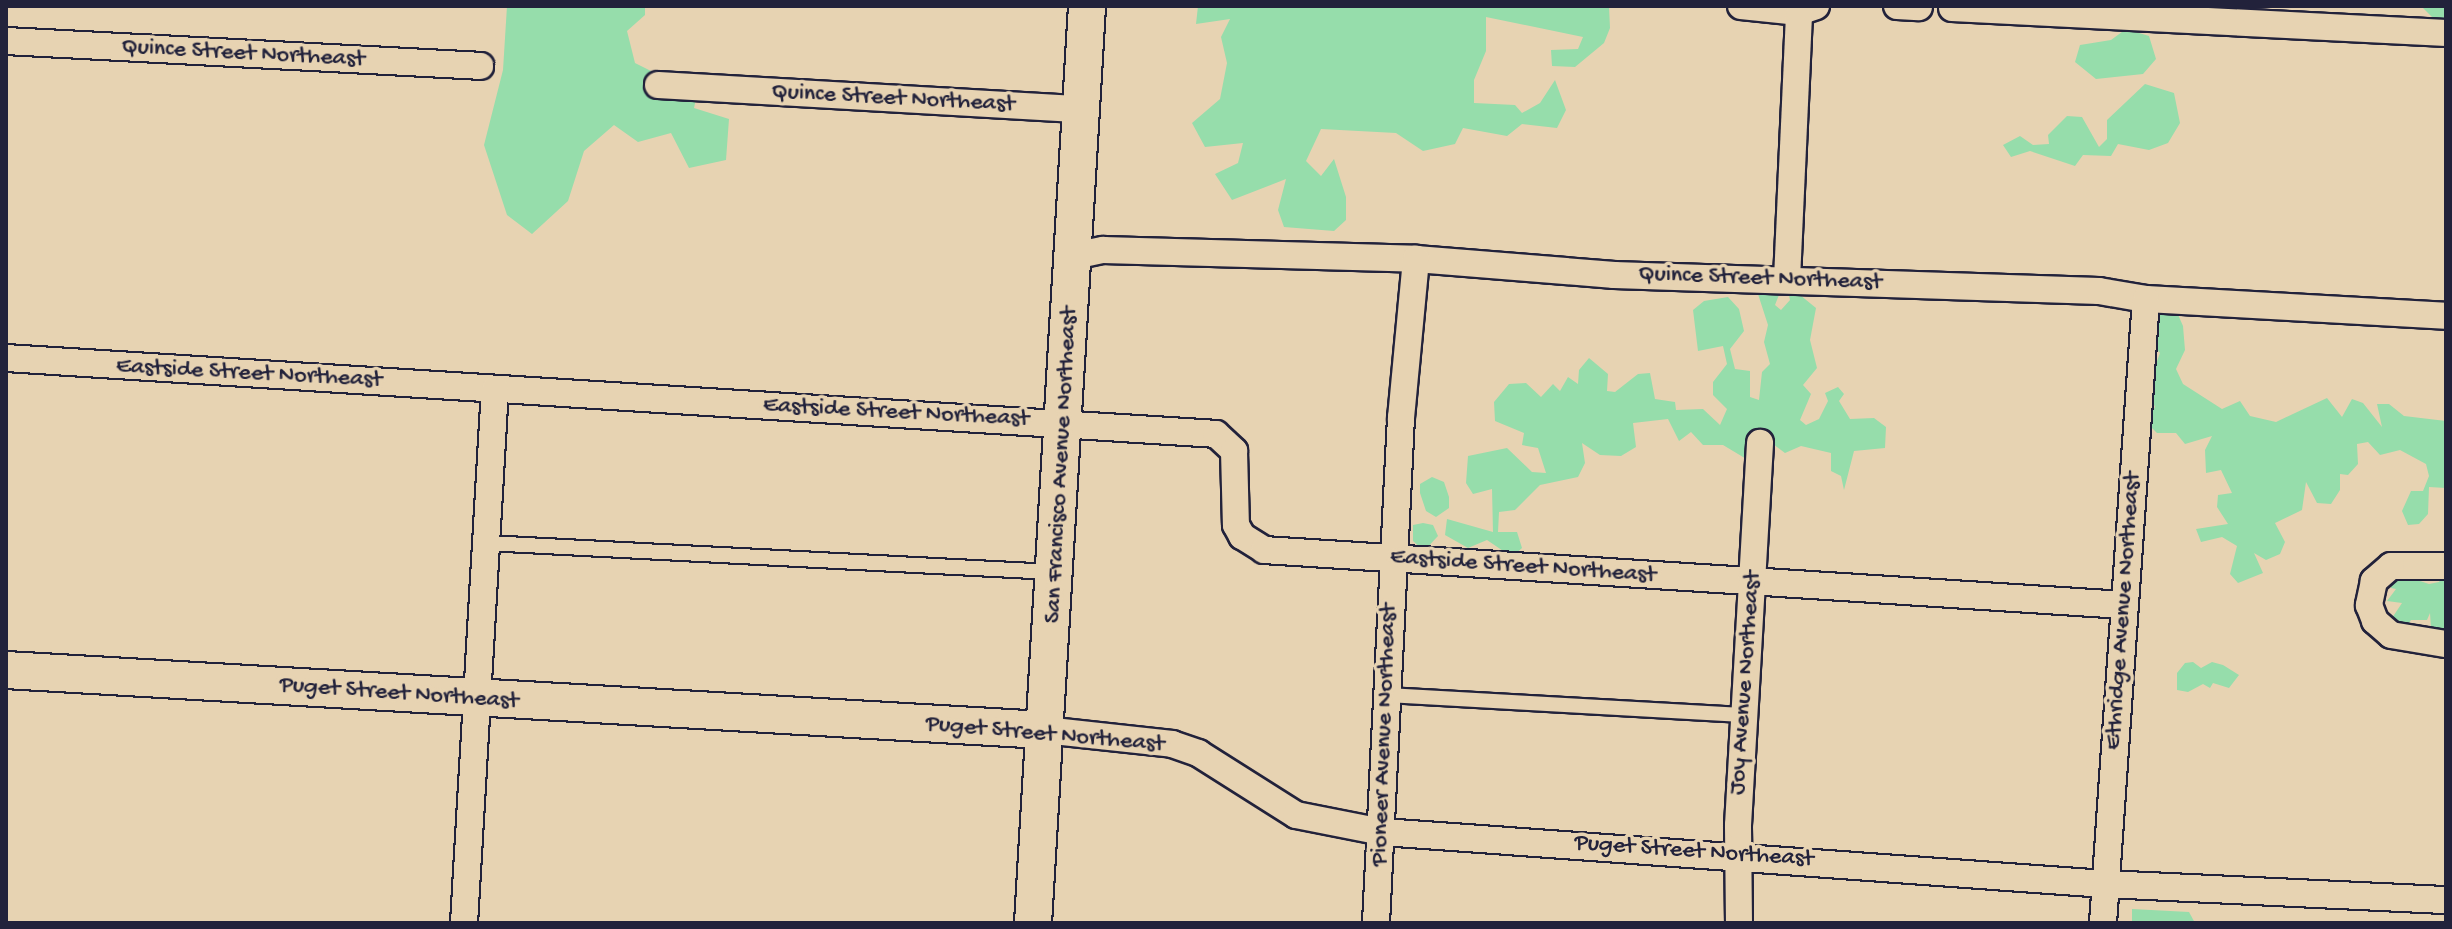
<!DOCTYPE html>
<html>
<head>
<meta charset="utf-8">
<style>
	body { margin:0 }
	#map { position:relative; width:2452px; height:929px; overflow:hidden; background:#e7d3b2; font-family:"Gochi Hand",sans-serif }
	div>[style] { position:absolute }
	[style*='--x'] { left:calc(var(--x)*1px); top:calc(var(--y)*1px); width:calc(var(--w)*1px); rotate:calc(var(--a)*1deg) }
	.green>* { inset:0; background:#96ddab }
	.roads { filter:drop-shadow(2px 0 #22223b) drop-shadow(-2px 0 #22223b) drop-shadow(0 2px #22223b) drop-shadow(0 -2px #22223b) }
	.lane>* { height:14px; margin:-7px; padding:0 7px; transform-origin:7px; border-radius:7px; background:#e7d3b2 }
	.street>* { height:26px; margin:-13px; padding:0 13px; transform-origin:13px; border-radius:13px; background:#e7d3b2 }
	.secondary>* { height:36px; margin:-18px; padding:0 18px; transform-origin:18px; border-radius:18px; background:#e7d3b2 }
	span { translate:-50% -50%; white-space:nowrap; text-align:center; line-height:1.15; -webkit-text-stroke:7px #e7d3b2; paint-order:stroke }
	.street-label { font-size:24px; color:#22223b }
	.frame { position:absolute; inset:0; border:8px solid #22223b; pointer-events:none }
</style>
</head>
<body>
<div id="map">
	<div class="green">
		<div style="clip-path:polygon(507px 6px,645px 6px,645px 15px,627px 31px,635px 63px,697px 94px,694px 108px,729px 119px,726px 160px,689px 168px,671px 133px,638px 142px,614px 125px,584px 151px,568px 201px,532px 234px,507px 215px,484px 145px,503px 70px)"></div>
		<div style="clip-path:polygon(1198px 6px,1609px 6px,1610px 28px,1604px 43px,1575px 67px,1552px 66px,1551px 50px,1578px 49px,1583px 37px,1486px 17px,1486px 51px,1474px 80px,1474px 103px,1515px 105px,1522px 113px,1540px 103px,1555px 80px,1566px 110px,1557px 128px,1522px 124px,1507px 136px,1463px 128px,1455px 144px,1423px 151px,1396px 133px,1321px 129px,1306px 161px,1321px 176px,1334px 159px,1346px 197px,1346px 220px,1334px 231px,1284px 227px,1278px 210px,1286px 179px,1232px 200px,1215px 174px,1238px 163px,1243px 143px,1205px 147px,1192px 123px,1220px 99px,1227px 63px,1221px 37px,1230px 19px,1196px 24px)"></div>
		<div style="clip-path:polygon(2421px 6px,2446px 6px,2446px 20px,2435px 20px)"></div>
		<div style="clip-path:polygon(2126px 29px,2149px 36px,2156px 59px,2143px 74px,2096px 79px,2075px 62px,2080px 45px,2111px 40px)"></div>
		<div style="clip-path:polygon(2145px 84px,2174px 93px,2180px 123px,2168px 143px,2149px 150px,2118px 144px,2111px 156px,2083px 155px,2075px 166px,2030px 151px,2011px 157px,2003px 145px,2020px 136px,2033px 145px,2049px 144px,2048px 135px,2067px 116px,2082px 117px,2099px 147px,2107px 139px,2107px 120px)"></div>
		<div style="clip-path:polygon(1782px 287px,1775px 305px,1781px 310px,1790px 300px,1787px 287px,1805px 288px,1800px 295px,1816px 308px,1810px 340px,1817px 368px,1803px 385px,1811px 394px,1800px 420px,1806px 425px,1819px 419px,1828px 401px,1825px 393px,1838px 387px,1844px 394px,1839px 401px,1850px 419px,1874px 418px,1886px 427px,1885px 448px,1854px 451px,1844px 490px,1841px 476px,1831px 471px,1831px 453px,1801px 446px,1785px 453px,1769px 441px,1748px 460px,1723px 445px,1703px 445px,1691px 432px,1679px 441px,1668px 419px,1633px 423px,1636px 447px,1621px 456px,1600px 455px,1582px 443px,1585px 463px,1578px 477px,1540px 485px,1515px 510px,1499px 512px,1498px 532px,1517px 532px,1522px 548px,1512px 557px,1487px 540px,1468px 548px,1445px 535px,1447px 519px,1493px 532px,1492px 489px,1473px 494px,1466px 483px,1468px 456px,1507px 448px,1532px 472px,1546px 473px,1538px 448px,1522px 445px,1524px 433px,1495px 421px,1494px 402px,1509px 384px,1526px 383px,1541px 397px,1553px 384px,1560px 391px,1568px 377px,1578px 384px,1579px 370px,1589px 358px,1608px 374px,1607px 391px,1615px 392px,1638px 374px,1650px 373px,1655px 399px,1675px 402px,1676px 410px,1703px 409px,1720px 425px,1727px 409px,1713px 395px,1713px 382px,1727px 364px,1723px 346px,1698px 351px,1693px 310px,1704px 301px,1728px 297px,1739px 309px,1744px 331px,1730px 349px,1735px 369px,1750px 371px,1750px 397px,1759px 400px,1762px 372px,1770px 364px,1764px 342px,1768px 325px,1757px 291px)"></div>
		<div style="clip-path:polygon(2176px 310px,2183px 326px,2185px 350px,2176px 369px,2183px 384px,2222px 409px,2240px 401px,2250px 416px,2276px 422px,2327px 398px,2342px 417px,2352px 399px,2363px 403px,2382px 427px,2377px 404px,2389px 404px,2404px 416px,2446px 421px,2446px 488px,2429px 487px,2428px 514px,2419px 524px,2408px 525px,2402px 511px,2411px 491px,2423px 491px,2429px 476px,2426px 464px,2400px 450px,2380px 455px,2368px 442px,2357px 444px,2358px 464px,2348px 475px,2340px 474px,2340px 490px,2331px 504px,2317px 503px,2306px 482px,2302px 510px,2275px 523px,2285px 542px,2280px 554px,2266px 560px,2254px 553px,2263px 573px,2238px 583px,2230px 574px,2237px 546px,2222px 537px,2201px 542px,2196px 529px,2228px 524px,2217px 507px,2218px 495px,2232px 493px,2221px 470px,2206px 473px,2205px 450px,2212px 436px,2185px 444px,2176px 433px,2157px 433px,2146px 422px,2155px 407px,2147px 389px,2160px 353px,2144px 333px,2151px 312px)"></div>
		<div style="clip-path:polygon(1432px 477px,1444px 482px,1449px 497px,1449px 508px,1436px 517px,1426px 511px,1420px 493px,1420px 484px)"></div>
		<div style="clip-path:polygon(1423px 523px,1433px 525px,1438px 536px,1424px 551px,1413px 541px,1413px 525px)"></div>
		<div style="clip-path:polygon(2415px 567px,2420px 581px,2429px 584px,2439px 582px,2446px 569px,2446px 636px,2431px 628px,2430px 613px,2427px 620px,2411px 620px,2402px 633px,2390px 621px,2402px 603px,2387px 601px,2396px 589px,2391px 588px,2391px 575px)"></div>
		<div style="clip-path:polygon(2193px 662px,2201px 668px,2212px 662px,2223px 665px,2239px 675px,2229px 688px,2213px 683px,2210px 688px,2203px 684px,2188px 692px,2177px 690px,2177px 673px,2185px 663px)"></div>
		<div style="clip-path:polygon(2132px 909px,2189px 912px,2195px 923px,2132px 923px)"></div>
	</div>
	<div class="roads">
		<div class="lane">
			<div style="--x:486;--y:543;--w:567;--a:2.93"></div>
			<div style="--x:1385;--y:695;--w:360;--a:3.2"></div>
		</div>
		<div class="street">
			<div style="--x:1741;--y:6;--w:58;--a:5.9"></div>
			<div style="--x:1799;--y:12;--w:18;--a:-19"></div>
			<div style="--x:1897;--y:6;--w:22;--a:3"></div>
			<div style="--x:1952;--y:8;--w:495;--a:2.9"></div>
			<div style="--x:6;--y:41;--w:475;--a:3"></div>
			<div style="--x:658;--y:85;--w:423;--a:3.3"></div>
			<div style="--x:1074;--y:256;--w:30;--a:-12"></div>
			<div style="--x:1103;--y:250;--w:313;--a:1.6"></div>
			<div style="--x:1416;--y:259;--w:199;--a:4.6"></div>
			<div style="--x:1614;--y:275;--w:485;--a:1.9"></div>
			<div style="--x:2099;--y:291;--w:48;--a:9.7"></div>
			<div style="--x:2146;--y:299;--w:300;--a:3.2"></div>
			<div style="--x:1787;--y:279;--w:267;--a:-87.4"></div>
			<div style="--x:6;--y:358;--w:1212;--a:3.59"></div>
			<div style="--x:1216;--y:434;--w:25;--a:43"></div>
			<div style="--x:1234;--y:451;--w:74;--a:88.5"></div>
			<div style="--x:1236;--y:525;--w:13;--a:61"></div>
			<div style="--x:1242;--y:536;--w:26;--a:32"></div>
			<div style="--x:1264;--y:550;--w:863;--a:3.66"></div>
			<div style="--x:2446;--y:566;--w:55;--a:180"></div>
			<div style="--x:2391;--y:566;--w:23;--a:139"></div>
			<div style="--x:2374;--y:581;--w:25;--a:102"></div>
			<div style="--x:2369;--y:605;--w:17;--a:69"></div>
			<div style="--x:2375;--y:621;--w:21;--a:41"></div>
			<div style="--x:2391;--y:635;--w:56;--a:9.3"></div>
			<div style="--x:1044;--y:730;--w:129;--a:6.2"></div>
			<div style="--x:1172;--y:744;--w:28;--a:19"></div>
			<div style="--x:1198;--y:753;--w:116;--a:32.3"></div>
			<div style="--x:1296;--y:815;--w:89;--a:11.1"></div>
			<div style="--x:1383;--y:832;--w:724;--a:4.12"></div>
			<div style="--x:2105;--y:884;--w:341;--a:2.7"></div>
			<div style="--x:464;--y:923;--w:535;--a:-86.68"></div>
			<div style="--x:1376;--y:923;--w:506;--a:-87.17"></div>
			<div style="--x:1401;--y:418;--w:160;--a:-84.6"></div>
			<div style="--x:1739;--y:923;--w:98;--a:-90.6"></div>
			<div style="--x:1738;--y:825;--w:383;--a:-86.7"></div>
			<div style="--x:2103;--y:923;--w:625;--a:-86.06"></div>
		</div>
		<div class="secondary">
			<div style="--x:6;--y:670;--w:1040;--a:3.31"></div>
			<div style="--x:1033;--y:923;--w:919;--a:-86.63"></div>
		</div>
	</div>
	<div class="street-label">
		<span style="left:243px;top:54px;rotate:3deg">Quince Street Northeast</span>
		<span style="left:893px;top:99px;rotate:3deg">Quince Street Northeast</span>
		<span style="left:1760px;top:279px;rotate:2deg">Quince Street Northeast</span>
		<span style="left:249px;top:374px;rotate:3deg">Eastside Street Northeast</span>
		<span style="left:896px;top:413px;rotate:3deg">Eastside Street Northeast</span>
		<span style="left:1062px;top:465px;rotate:-87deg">San Francisco Avenue Northeast</span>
		<span style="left:1523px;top:567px;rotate:4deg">Eastside Street Northeast</span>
		<span style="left:2124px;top:611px;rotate:-86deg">Ethridge Avenue Northeast</span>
		<span style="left:1746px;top:683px;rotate:-86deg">Joy Avenue Northeast</span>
		<span style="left:399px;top:694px;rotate:4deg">Puget Street Northeast</span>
		<span style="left:1045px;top:735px;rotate:5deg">Puget Street Northeast</span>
		<span style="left:1385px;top:735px;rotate:-88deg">Pioneer Avenue Northeast</span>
		<span style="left:1694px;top:852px;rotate:4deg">Puget Street Northeast</span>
	</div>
	<div class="frame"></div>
</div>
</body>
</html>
